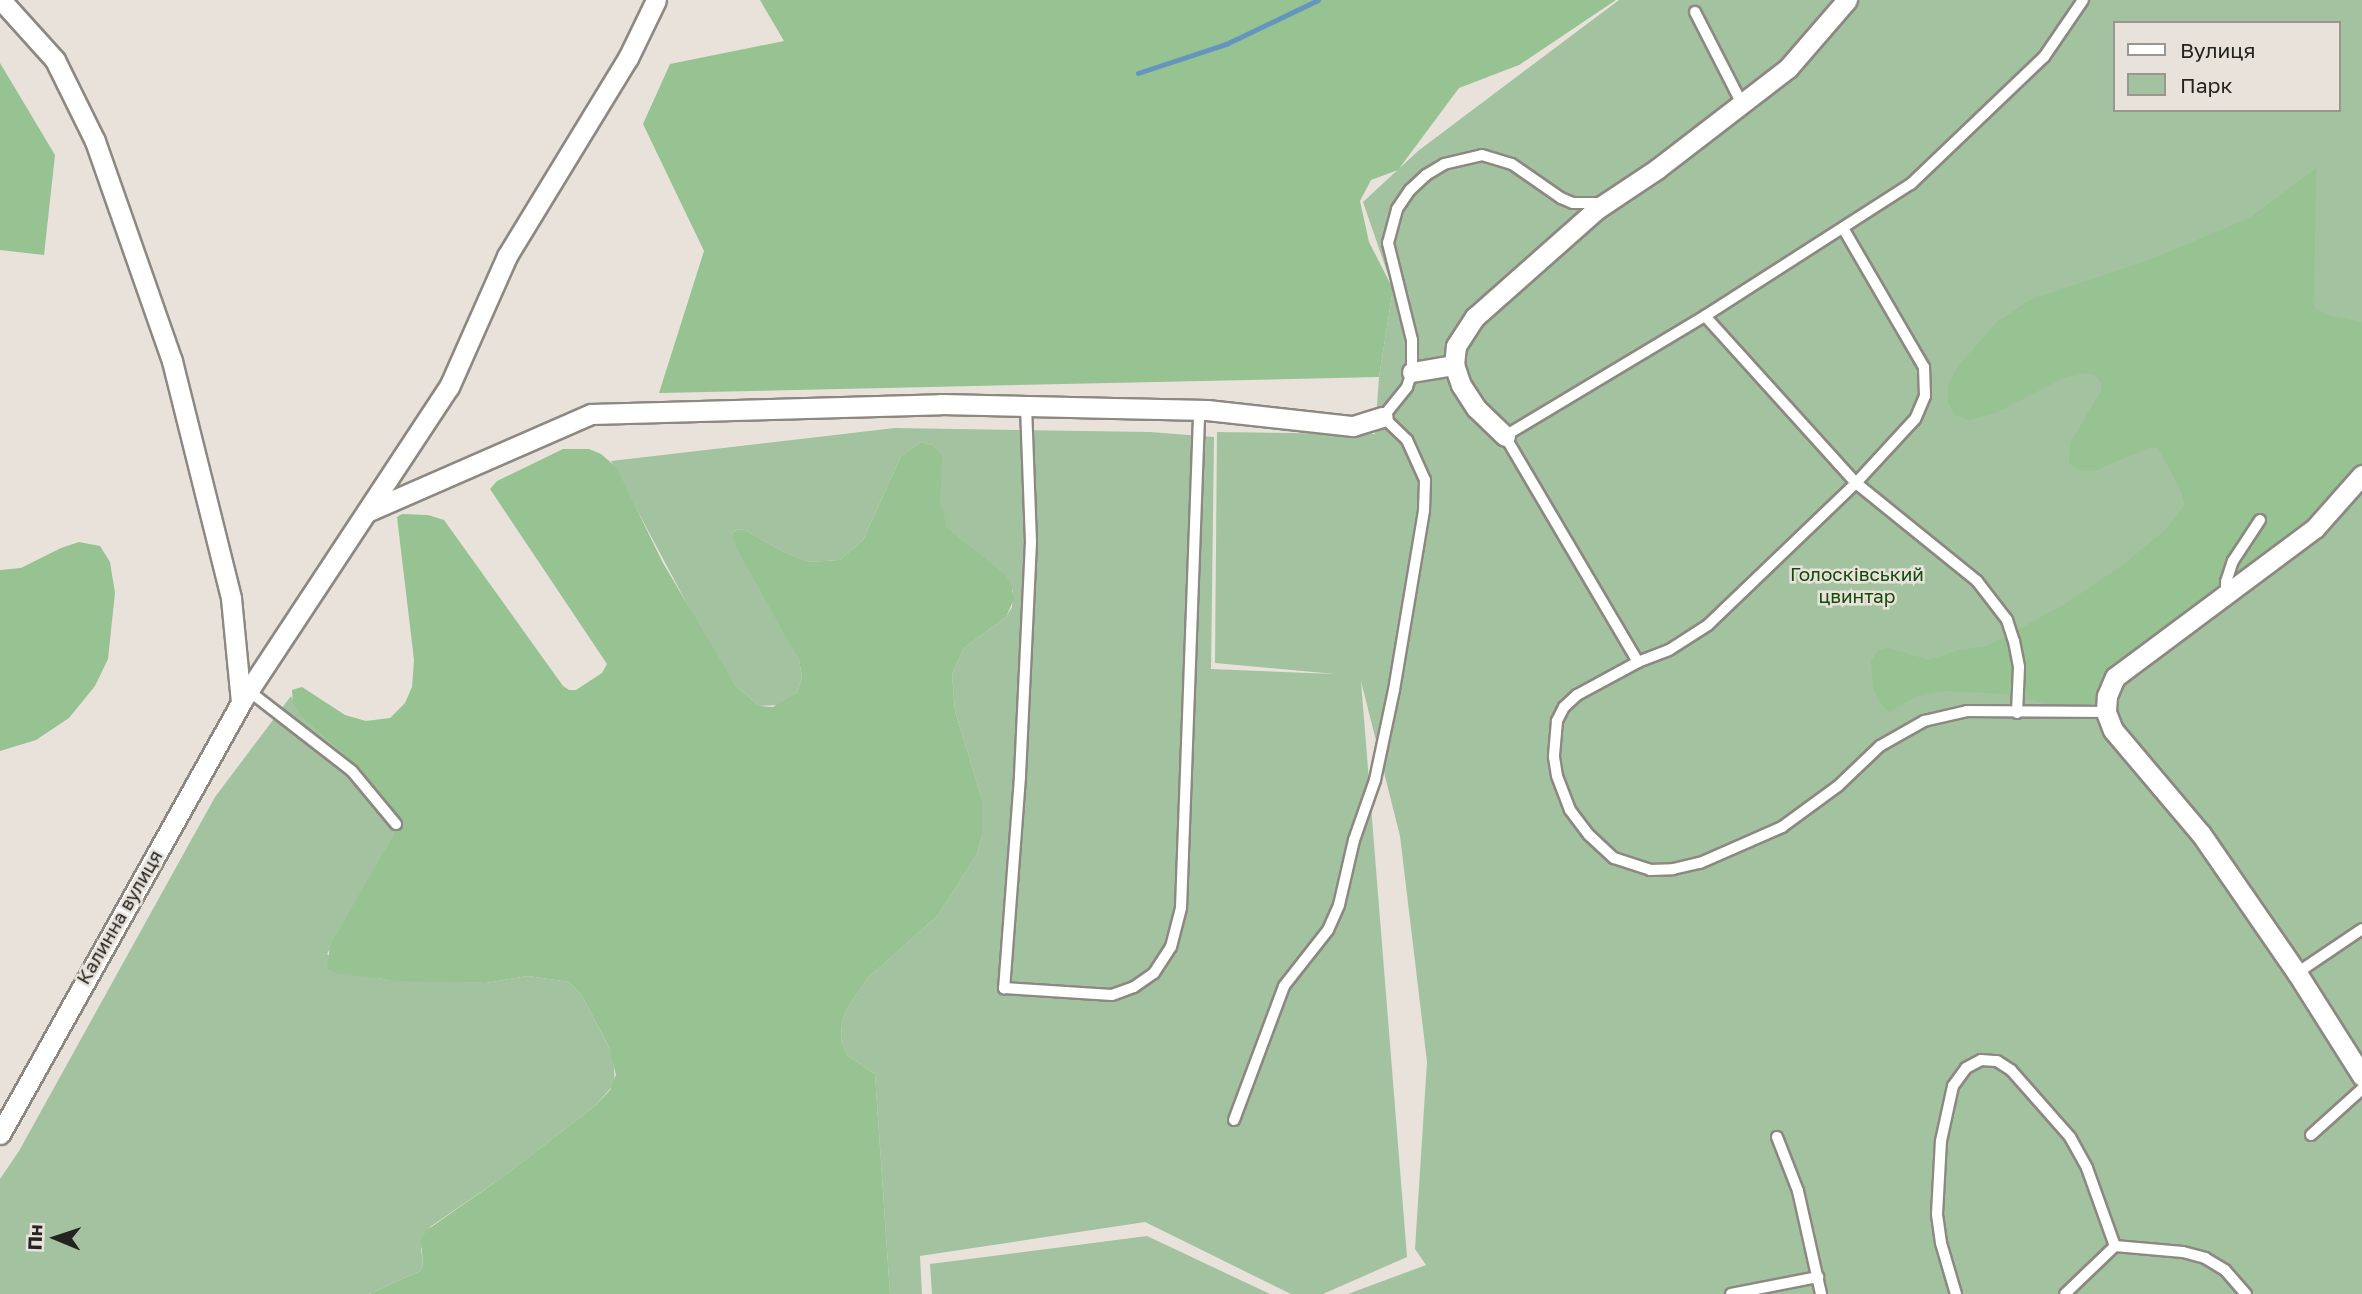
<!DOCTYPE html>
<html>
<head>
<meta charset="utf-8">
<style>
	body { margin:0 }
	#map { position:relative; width:2362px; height:1294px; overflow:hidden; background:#e8e2db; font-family:"Golos Text",sans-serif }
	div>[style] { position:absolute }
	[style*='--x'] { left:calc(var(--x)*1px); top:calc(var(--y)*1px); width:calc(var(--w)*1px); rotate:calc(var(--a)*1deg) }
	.green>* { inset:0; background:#a3c29f }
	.forest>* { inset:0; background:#97c291 }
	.stream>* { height:5px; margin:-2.5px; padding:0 2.5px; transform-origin:2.5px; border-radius:2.5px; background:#6595bf }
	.roads { filter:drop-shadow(2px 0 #8d8881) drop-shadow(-2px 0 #8d8881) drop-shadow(0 2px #8d8881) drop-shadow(0 -2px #8d8881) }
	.service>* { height:10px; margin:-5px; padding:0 5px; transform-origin:5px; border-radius:5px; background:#fff }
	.minor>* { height:19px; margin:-9.5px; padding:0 9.5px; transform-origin:9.5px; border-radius:9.5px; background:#fff }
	span { translate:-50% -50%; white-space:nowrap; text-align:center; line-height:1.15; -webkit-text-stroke:5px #e8e2db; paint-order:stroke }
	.park-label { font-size:19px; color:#104b09 }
	.street-label { font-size:19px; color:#252320 }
	.legend { position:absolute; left:2113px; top:21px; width:228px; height:91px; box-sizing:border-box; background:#e8e2db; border:2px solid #9a9690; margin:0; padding:9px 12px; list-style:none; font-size:21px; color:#252320 }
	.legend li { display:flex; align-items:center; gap:14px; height:35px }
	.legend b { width:35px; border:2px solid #9a9690 }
	.north { position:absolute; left:21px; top:1203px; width:70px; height:70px; -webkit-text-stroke:5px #e8e2db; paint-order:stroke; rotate:272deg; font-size:19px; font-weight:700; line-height:28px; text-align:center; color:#252320 }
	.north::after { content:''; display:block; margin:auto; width:24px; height:32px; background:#252320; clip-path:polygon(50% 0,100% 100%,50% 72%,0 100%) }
</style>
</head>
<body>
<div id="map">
	<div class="green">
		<div style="clip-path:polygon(evenodd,1619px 0,2362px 0,2362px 1294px,1348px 1294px,1426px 1265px,1415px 1249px,1427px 1062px,1400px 836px,1361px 681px,1407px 1257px,1323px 1294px,1291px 1294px,1145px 1222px,920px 1256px,922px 1294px,890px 1294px,875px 1074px,848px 1056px,841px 1041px,842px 1022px,846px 1010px,868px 978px,938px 915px,977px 854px,982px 836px,982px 799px,955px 711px,952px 674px,964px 648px,1006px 617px,1012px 607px,1013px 591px,1003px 574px,947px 527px,941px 515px,932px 445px,921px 442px,901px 456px,863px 540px,840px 560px,809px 562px,782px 551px,745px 530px,738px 529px,732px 533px,799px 660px,802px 677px,797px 693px,781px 705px,759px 706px,735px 685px,711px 649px,611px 461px,895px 428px,1150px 432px,1214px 437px,1211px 669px,1335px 674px,1215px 663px,1217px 432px,1375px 434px,1379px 377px,1393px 289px,1363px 202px,1418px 151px,1619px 0,2115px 23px,2339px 23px,2339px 110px,2115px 110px,2115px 23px)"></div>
		<div style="clip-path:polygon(291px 696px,302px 718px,359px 768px,390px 805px,397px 820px,393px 835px,327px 954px,357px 974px,383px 979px,486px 983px,528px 976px,569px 982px,581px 994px,613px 1055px,615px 1083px,595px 1106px,504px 1176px,430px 1227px,421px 1249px,423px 1265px,420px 1271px,369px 1294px,0 1294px,0 1179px,19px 1151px,215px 797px)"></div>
		<div style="clip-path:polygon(1147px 1236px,1270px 1294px,932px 1294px,930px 1264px)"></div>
	</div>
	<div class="forest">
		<div style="clip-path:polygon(760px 0,1616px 0,1519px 65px,1459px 88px,1398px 170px,1371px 180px,1360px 201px,1369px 242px,1393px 289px,1379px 377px,659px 393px,704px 251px,643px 124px,670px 64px,784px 41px)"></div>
		<div style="clip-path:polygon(0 63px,55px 155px,44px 255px,0 250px)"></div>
		<div style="clip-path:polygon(2316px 168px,2314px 307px,2327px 315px,2362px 322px,2362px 465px,2310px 523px,2092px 706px,2067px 708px,2006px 694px,1945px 691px,1916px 696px,1889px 712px,1880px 703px,1873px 688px,1871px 661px,1878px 650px,1888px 648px,1929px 660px,1956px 651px,1987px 646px,2062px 606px,2123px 565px,2165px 530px,2185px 505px,2180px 488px,2158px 448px,2148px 448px,2094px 471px,2082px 471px,2069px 463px,2070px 443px,2101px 391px,2101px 383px,2094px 374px,2083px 373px,2066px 377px,1995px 413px,1969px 420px,1955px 415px,1948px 402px,1948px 385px,1958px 366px,1997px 322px,2030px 300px,2144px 262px,2250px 218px)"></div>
		<div style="clip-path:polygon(921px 442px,932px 445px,942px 456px,940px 502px,947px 527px,1004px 574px,1011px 584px,1014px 599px,1006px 617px,964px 648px,952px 674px,955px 711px,982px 799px,982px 836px,977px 854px,938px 915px,868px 978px,846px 1010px,842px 1022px,841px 1041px,848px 1056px,875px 1074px,890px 1294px,369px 1294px,420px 1271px,423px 1265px,421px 1240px,427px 1230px,504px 1176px,595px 1106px,610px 1090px,616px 1075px,609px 1047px,581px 994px,569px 982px,528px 976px,486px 983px,400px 981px,335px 973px,327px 968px,330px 946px,393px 835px,397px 820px,390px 805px,359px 768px,302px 718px,293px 703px,292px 690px,302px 687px,345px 715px,366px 721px,390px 718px,405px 703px,412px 687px,414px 660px,397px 517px,402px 514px,428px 515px,444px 520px,563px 686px,569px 690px,576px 690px,602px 673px,607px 664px,490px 489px,497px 481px,563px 449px,589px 449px,601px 454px,616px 467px,663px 563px,735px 685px,759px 706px,773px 707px,797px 693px,802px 677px,799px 660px,736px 547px,732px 533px,738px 529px,745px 530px,782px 551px,809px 562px,840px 560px,863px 540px,901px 456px)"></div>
		<div style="clip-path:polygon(79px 542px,100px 546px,110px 562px,115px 593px,108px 659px,95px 686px,69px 718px,36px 740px,0 751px,0 570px,21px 568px,61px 548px)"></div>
	</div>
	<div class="stream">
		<div style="--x:1138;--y:73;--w:93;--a:-18.2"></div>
		<div style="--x:1226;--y:44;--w:102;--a:-25.6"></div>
	</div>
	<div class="roads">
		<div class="service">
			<div style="--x:1695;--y:12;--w:103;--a:62.9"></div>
			<div style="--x:1843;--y:228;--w:161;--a:59.8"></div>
			<div style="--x:1924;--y:367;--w:29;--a:88"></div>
			<div style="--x:1925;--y:396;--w:25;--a:113"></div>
			<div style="--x:1915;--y:419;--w:87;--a:132.7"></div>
			<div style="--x:1856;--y:483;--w:205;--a:136.2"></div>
			<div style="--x:1708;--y:625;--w:46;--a:147.3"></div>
			<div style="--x:1669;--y:650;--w:33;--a:159"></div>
			<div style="--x:1638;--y:662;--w:262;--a:-120.5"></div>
			<div style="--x:1505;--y:436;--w:233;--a:-31"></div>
			<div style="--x:1705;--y:316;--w:245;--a:-32.7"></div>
			<div style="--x:1911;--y:184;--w:184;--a:-43.7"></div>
			<div style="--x:2044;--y:57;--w:69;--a:-55.6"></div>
			<div style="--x:1705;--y:316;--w:225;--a:47.9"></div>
			<div style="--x:1856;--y:483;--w:156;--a:39"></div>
			<div style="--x:1977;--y:581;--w:49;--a:52.4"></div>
			<div style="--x:2007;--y:620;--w:22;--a:72"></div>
			<div style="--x:2014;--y:641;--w:26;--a:79"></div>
			<div style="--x:2019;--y:667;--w:46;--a:92.5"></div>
			<div style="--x:1026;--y:406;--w:136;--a:87.9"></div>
			<div style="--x:1031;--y:542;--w:235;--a:92.7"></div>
			<div style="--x:1020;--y:777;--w:212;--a:94.3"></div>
			<div style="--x:1004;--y:988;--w:108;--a:3.7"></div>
			<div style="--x:1112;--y:995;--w:23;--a:-20"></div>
			<div style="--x:1134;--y:987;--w:24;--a:-35"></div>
			<div style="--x:1154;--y:973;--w:31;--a:-57"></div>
			<div style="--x:1171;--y:947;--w:40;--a:-75.6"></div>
			<div style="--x:1181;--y:908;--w:498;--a:-87.9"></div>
			<div style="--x:2226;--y:593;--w:11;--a:-90"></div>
			<div style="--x:2226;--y:582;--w:22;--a:-72"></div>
			<div style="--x:2233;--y:561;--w:49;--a:-56.6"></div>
			<div style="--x:1638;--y:662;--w:69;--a:151.6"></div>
			<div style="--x:1577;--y:695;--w:18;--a:137"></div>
			<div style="--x:1564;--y:707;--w:16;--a:117"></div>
			<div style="--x:1557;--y:721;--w:36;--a:95"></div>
			<div style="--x:1554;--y:757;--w:19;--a:81"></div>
			<div style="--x:1557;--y:776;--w:36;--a:69"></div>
			<div style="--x:1570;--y:810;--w:31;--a:53"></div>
			<div style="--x:1589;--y:835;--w:34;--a:43"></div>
			<div style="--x:1614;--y:858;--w:38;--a:18"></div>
			<div style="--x:1650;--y:870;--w:23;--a:-2"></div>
			<div style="--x:1673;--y:869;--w:28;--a:-13"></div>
			<div style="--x:1700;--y:863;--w:90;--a:-23.7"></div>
			<div style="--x:1782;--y:827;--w:69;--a:-36.2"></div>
			<div style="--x:1838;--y:786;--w:58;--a:-43.6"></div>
			<div style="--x:1880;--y:746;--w:51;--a:-29.6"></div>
			<div style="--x:1924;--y:721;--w:44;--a:-13.1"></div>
			<div style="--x:1967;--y:711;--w:139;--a:0.4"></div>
			<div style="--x:249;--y:691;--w:130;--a:37.8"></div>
			<div style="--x:352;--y:771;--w:69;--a:50.3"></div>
			<div style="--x:2297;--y:973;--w:78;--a:-34.1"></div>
			<div style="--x:1234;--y:1120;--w:143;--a:-69.5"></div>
			<div style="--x:1284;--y:986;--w:71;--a:-51.8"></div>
			<div style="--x:1328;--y:930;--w:27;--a:-66"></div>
			<div style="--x:1339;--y:905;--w:67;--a:-77"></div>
			<div style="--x:1354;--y:840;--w:64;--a:-70.7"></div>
			<div style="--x:1375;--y:780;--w:92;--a:-78.1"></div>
			<div style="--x:1394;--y:690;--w:182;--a:-80.5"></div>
			<div style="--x:1424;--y:510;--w:30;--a:-88"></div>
			<div style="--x:1425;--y:480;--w:44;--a:-114.2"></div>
			<div style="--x:1407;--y:440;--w:33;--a:-136"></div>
			<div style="--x:1383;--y:417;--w:38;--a:-51"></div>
			<div style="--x:1407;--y:387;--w:16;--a:-72"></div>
			<div style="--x:1412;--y:372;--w:32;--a:-90"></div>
			<div style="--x:1412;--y:340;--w:100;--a:-103.9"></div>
			<div style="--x:1388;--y:243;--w:35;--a:-75"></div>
			<div style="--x:1397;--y:209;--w:23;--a:-56"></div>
			<div style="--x:1410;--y:190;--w:22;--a:-43"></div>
			<div style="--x:1426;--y:175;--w:21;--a:-31"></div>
			<div style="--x:1444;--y:164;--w:39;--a:-13"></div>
			<div style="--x:1482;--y:155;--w:31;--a:17"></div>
			<div style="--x:1512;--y:164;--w:60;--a:34.8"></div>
			<div style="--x:1561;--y:198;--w:13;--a:23"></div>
			<div style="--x:1573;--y:203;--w:26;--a:0"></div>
			<div style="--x:2311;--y:1135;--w:69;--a:-42"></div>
			<div style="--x:1777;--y:1137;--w:58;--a:68.7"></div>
			<div style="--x:1798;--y:1191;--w:106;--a:77.4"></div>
			<div style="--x:2115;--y:1246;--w:68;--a:5"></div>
			<div style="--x:2183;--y:1252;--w:23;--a:15"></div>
			<div style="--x:2205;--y:1258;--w:23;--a:31"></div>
			<div style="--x:2225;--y:1270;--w:32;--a:49"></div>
			<div style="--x:1731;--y:1294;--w:89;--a:-11.1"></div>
			<div style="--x:1956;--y:1294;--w:53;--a:-106.4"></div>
			<div style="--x:1941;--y:1243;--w:29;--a:-98"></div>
			<div style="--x:1937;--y:1214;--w:73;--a:-86.9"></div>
			<div style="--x:1941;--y:1141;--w:56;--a:-77.7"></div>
			<div style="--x:1953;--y:1086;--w:22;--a:-54"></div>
			<div style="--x:1966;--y:1068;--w:17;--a:-28"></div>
			<div style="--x:1981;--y:1060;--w:16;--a:4"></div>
			<div style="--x:1997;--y:1061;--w:17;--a:33"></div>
			<div style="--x:2011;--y:1070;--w:89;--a:48.6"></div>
			<div style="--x:2070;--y:1137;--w:35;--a:61"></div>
			<div style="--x:2087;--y:1168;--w:83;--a:70.3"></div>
			<div style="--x:2115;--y:1246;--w:69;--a:136.2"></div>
		</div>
		<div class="minor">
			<div style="--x:1;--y:0;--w:81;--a:48"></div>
			<div style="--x:55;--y:60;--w:90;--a:63.7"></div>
			<div style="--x:95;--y:141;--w:233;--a:70.7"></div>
			<div style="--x:172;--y:361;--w:244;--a:76"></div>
			<div style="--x:231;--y:598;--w:104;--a:84.5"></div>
			<div style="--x:1412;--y:372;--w:43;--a:-9.5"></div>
			<div style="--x:1505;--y:436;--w:40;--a:-136"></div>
			<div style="--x:1476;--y:408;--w:27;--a:-123"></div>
			<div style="--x:1461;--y:385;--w:21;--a:-109"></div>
			<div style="--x:1454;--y:365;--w:19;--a:-84"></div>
			<div style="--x:1456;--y:346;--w:35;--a:-57"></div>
			<div style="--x:1475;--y:317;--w:163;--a:-41.5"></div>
			<div style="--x:1597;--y:209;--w:72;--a:-33.7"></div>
			<div style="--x:1657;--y:169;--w:165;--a:-37.6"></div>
			<div style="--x:1788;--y:68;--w:90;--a:-49.1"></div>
			<div style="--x:2362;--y:475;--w:71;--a:131.6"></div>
			<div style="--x:2315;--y:528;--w:249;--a:143.3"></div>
			<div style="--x:2115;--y:677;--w:21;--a:113"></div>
			<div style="--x:2107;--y:696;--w:16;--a:94"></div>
			<div style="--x:2106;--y:712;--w:19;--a:69"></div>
			<div style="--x:2113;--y:730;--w:136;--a:49.8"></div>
			<div style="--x:2201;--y:834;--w:169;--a:55.4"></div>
			<div style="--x:2297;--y:973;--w:122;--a:57.7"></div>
			<div style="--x:369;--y:511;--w:242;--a:-23.6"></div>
			<div style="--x:591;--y:414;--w:350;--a:-1.6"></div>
			<div style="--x:941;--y:404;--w:266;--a:1.3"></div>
			<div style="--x:1207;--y:410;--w:147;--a:6.3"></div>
			<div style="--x:1353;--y:426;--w:31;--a:-17"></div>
			<div style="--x:0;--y:1134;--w:495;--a:-60.8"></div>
			<div style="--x:241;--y:702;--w:377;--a:-56.6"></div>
			<div style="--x:449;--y:387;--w:143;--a:-66.1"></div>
			<div style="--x:507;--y:256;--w:232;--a:-58.6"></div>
			<div style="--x:628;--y:58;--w:64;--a:-64.2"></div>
		</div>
	</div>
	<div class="park-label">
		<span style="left:1857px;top:585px">Голосківський<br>цвинтар</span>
	</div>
	<div class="street-label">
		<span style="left:119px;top:917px;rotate:-60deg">Калинна вулиця</span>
	</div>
	<ul class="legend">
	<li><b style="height:9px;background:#fff"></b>Вулиця</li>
	<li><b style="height:19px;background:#a3c29f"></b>Парк</li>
	</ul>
	<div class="north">Пн</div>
</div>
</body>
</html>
